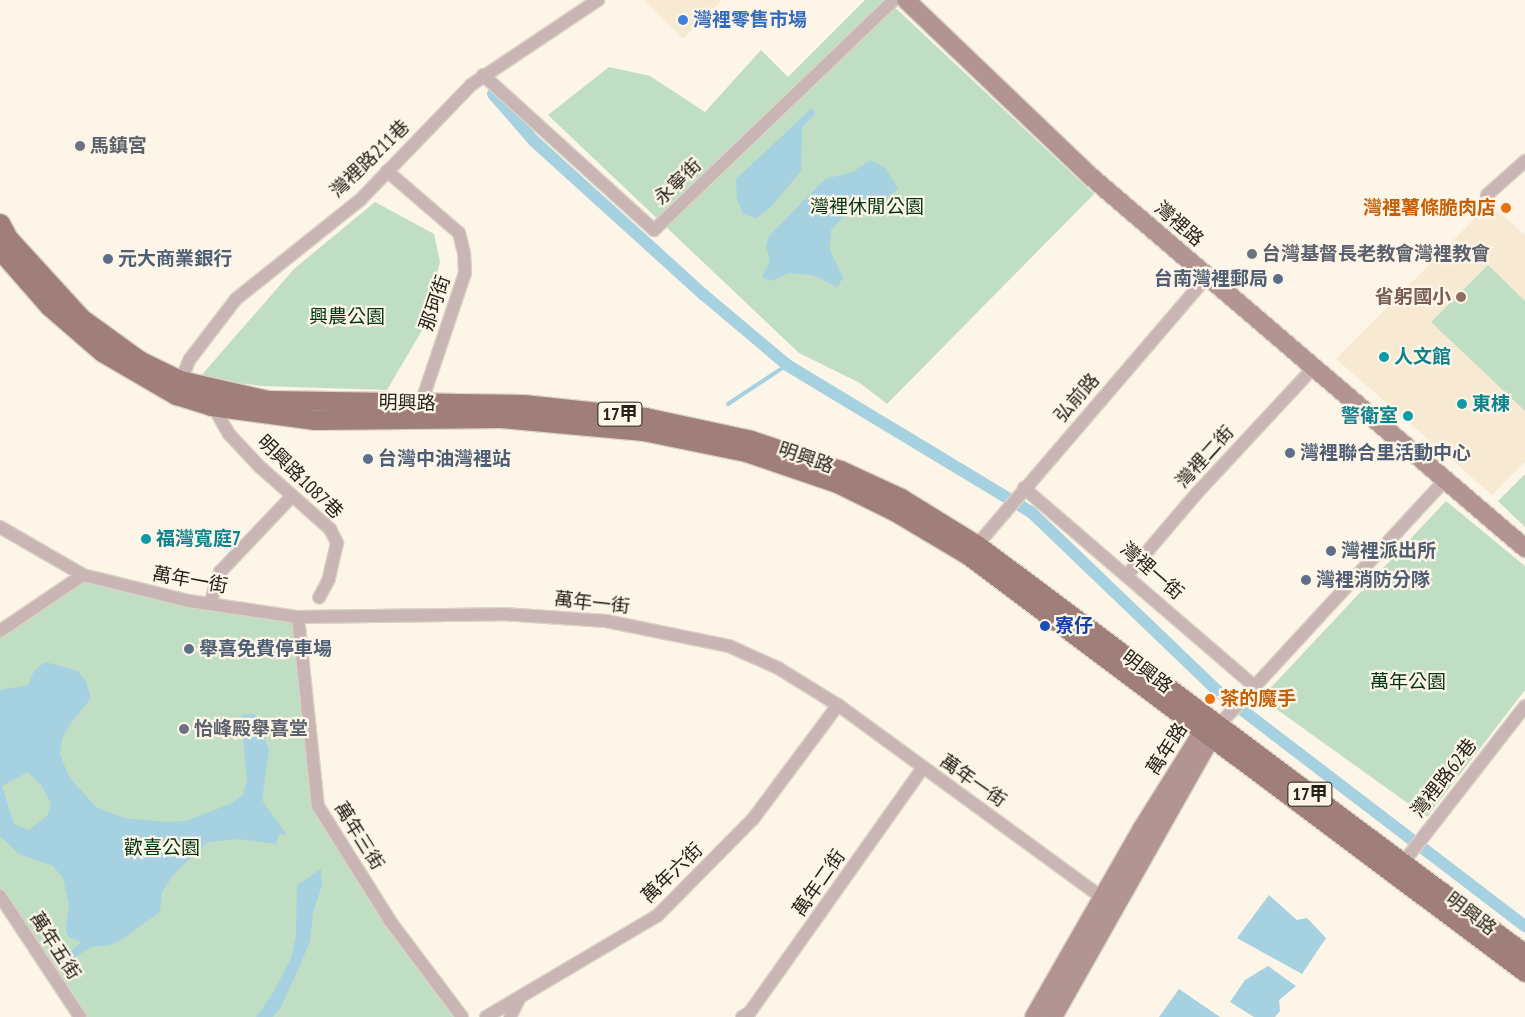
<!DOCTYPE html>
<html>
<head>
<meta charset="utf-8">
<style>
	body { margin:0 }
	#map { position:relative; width:1525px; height:1017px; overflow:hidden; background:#fdf5e7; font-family:"PT Sans Narrow","Noto Sans TC",sans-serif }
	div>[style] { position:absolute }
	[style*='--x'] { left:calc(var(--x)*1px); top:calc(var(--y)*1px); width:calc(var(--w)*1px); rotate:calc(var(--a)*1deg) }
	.built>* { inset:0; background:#f8ead2 }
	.green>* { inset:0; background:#bfdec3 }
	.water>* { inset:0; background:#a5d1e1 }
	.stream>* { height:4px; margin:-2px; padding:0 2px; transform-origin:2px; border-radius:2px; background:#a5d1e1 }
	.canal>* { height:12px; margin:-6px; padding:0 6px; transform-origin:6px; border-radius:6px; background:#a5d1e1 }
	.roads { filter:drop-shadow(1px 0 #dad3c6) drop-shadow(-1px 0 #dad3c6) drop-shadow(0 1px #dad3c6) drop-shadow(0 -1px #dad3c6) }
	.street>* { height:12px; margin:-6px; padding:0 6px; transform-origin:6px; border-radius:6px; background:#c9b5b3 }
	.secondary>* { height:18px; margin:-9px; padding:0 9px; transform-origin:9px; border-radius:9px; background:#b29592 }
	.primary>* { height:19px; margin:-9.5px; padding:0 9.5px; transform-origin:9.5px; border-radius:9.5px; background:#a07e7a }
	.dots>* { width:14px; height:14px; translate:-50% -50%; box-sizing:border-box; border:2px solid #fdf5e7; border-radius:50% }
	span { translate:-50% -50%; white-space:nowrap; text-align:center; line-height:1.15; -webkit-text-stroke:4.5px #fdf5e7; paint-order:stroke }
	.shield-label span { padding:1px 4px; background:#fdf5e7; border:1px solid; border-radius:4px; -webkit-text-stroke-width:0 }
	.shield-label { font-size:18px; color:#24201a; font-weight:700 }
	.shop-label { font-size:19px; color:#366cbe; font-weight:700 }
	.left { translate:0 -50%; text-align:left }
	.worship-label { font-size:19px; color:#5b616d; font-weight:700 }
	.street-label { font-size:19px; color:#24201a }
	.park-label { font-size:19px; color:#003511 }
	.food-label { font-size:19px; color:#c56008; font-weight:700 }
	.right { translate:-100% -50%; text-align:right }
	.service-label { font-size:19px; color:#4e5e75; font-weight:700 }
	.education-label { font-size:19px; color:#785e54; font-weight:700 }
	.culture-label { font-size:19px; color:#0d838f; font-weight:700 }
	.transit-label { font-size:19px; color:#164399; font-weight:700 }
</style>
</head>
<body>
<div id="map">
	<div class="built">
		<div style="clip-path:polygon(644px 0,722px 0,683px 39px)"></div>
		<div style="clip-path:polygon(1489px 204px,1525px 235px,1525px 462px,1492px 495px,1336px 359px)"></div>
	</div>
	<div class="green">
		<div style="clip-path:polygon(865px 0,887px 0,1094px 194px,887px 404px,860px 383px,799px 353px,548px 115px,609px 67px,650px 76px,705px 112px,761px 50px,788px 77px)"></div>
		<div style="clip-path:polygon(375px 202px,434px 234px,440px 262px,424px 327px,387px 390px,262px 386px,199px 378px,294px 269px)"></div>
		<div style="clip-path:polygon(1488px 265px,1525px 301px,1525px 411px,1431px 322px)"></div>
		<div style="clip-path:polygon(1525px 474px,1525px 527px,1498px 501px)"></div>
		<div style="clip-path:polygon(1446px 501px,1525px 566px,1525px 690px,1427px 817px,1261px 698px)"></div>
		<div style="clip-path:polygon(83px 575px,298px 617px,318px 806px,463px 1017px,80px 1017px,0 896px,0 631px)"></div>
	</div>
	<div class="water">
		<div style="clip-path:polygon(812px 108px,815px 114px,802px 127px,801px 171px,770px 208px,756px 218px,743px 214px,737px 199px,736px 179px)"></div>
		<div style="clip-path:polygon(870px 160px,885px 168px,898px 188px,890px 196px,854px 205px,831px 230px,830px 250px,843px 278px,837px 287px,813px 275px,788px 273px,771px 281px,762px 277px,770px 261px,766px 246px,769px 236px,825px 179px,853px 172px)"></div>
		<div style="clip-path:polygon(evenodd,45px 662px,78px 671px,86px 682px,91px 698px,70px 724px,62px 739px,60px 754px,69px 777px,96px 807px,124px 818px,166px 822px,186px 821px,230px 804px,243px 795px,247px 780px,241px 715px,255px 714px,269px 750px,262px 800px,287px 835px,279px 834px,276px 844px,239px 839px,208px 842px,173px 875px,162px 892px,160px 912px,124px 938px,110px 945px,91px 947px,69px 961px,65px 957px,81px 942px,68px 936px,66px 930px,69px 905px,63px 878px,53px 866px,19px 854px,0 836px,0 690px,28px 685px,34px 671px,45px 662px,28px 772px,42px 786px,51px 804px,47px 816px,29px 830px,14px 824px,2px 786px,28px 772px)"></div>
		<div style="clip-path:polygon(321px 869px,322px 885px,313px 913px,310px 941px,301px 963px,281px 1007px,273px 1017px,256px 1017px,273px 993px,291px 958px,296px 936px,297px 885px)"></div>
		<div style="clip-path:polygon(1269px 895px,1297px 920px,1307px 918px,1326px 938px,1302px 974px,1237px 938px)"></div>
		<div style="clip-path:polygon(1268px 966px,1296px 986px,1279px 1000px,1280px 1011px,1275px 1017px,1254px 1017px,1230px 1002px,1245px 980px)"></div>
		<div style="clip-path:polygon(1179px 989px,1220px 1017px,1159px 1017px)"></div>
	</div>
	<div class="stream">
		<div style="--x:728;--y:404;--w:71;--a:-33.5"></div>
	</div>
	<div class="canal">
		<div style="--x:493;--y:94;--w:62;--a:48.9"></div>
		<div style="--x:534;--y:141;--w:229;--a:42.2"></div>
		<div style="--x:704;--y:295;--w:109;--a:40.1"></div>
		<div style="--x:787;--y:365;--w:286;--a:31.1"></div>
		<div style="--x:1032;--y:513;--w:260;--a:43.8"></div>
		<div style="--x:1220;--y:693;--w:384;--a:37.4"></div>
	</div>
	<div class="roads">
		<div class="street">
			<div style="--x:483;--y:75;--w:231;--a:42.2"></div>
			<div style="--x:654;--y:230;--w:332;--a:-43.8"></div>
			<div style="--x:387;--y:171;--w:95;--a:40.7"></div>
			<div style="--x:459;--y:233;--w:21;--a:76"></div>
			<div style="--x:464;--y:253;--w:20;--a:87"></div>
			<div style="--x:465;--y:273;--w:145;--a:108.6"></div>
			<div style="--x:1487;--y:195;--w:51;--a:-41.8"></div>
			<div style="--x:178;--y:388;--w:31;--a:-68"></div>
			<div style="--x:190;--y:359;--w:76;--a:-52.5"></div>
			<div style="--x:236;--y:299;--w:159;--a:-38.6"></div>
			<div style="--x:360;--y:200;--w:160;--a:-46"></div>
			<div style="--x:471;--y:85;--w:153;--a:-33.8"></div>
			<div style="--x:210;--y:401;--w:38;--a:60"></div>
			<div style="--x:229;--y:434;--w:45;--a:46.8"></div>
			<div style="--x:260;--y:467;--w:94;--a:41.5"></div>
			<div style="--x:330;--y:529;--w:16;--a:63"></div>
			<div style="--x:337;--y:543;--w:37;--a:103"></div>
			<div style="--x:329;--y:579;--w:21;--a:118"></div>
			<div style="--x:1024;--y:488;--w:302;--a:40.7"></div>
			<div style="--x:0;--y:527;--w:96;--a:30"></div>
			<div style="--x:83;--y:575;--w:109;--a:13.8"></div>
			<div style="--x:189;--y:601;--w:110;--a:8.4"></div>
			<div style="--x:298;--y:617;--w:205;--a:-0.8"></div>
			<div style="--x:503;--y:614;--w:103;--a:3.9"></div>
			<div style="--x:606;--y:621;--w:126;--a:11.5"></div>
			<div style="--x:729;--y:646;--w:54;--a:24.2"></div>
			<div style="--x:778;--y:668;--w:70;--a:31.7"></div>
			<div style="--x:838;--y:705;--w:334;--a:36.1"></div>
			<div style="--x:977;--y:545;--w:353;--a:-49.4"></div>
			<div style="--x:1128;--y:574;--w:106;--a:-49.6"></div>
			<div style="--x:1197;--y:493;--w:171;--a:-47.1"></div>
			<div style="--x:210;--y:604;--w:34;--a:-73"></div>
			<div style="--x:220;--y:572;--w:105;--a:-46.5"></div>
			<div style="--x:298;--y:617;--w:190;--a:84"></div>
			<div style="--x:318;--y:806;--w:136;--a:57.9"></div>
			<div style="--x:390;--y:921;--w:120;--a:53.1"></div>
			<div style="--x:0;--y:631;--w:100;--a:-34"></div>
			<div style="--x:1219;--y:725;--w:332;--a:-47.3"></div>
			<div style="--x:1399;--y:868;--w:205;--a:-52.1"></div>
			<div style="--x:0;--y:896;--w:145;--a:56.5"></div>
			<div style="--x:486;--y:1017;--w:199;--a:-30.6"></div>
			<div style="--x:657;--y:916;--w:136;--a:-45.3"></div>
			<div style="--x:753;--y:819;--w:142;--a:-53.3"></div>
			<div style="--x:510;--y:1017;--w:22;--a:-63"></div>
			<div style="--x:742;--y:1017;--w:9;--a:-32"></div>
			<div style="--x:750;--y:1012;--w:299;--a:-54.7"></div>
		</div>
		<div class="secondary">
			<div style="--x:906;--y:0;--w:253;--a:43.7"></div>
			<div style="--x:1089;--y:175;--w:574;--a:40.55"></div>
			<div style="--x:1034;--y:1017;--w:215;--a:-60.2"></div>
			<div style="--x:1141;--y:830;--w:117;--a:-57.9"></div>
			<div style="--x:1203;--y:731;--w:14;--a:-21"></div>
			<div style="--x:1053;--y:1017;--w:335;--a:-60.5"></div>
		</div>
		<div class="primary">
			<div style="--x:0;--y:223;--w:17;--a:62"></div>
			<div style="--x:8;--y:238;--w:108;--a:47.6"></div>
			<div style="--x:81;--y:318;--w:72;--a:35.9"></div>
			<div style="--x:139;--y:360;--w:46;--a:26"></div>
			<div style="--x:180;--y:380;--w:89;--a:12.9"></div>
			<div style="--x:267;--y:400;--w:256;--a:0.9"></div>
			<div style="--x:523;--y:404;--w:123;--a:6.1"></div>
			<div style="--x:645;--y:417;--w:108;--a:12.2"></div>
			<div style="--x:751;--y:440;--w:94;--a:18.6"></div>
			<div style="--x:840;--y:470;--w:67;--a:24.7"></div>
			<div style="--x:901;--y:498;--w:89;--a:31.7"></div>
			<div style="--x:977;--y:545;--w:684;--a:36.74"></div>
			<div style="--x:0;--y:250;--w:74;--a:48.8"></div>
			<div style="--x:49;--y:306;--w:70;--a:41"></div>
			<div style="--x:102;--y:352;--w:86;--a:30.2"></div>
			<div style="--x:176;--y:395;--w:37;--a:17"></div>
			<div style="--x:211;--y:406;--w:105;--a:7.7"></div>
			<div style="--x:315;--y:420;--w:186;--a:-0.6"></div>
			<div style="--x:501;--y:418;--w:143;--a:5.2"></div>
			<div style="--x:643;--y:431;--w:105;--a:11.5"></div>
			<div style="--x:746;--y:452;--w:96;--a:18.8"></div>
			<div style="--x:837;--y:483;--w:64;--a:26.2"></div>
			<div style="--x:894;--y:511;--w:86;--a:30.7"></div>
			<div style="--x:968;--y:555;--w:696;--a:36.82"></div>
		</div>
	</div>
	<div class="dots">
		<div style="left:683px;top:20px;background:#3f7fe0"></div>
		<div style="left:80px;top:146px;background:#6b7280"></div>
		<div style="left:1506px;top:208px;background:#e8710a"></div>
		<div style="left:1252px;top:254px;background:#6b7280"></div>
		<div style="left:108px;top:259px;background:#5c6f8a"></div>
		<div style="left:1278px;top:279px;background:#5c6f8a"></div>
		<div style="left:1461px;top:297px;background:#8d6e63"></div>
		<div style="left:1384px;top:357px;background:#0f9aa8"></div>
		<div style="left:1462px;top:404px;background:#0f9aa8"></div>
		<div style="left:1408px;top:416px;background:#0f9aa8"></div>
		<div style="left:1290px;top:453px;background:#5c6f8a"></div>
		<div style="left:368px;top:459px;background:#5c6f8a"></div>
		<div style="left:146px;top:539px;background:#0f9aa8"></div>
		<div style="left:1331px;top:551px;background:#5c6f8a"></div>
		<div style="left:1306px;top:580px;background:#5c6f8a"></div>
		<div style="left:1045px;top:626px;background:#1a4fb4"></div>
		<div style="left:189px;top:649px;background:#5c6f8a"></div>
		<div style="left:1210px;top:699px;background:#e8710a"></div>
		<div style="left:184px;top:729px;background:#6b7280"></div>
	</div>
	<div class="shield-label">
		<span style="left:620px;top:414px">17甲</span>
		<span style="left:1310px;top:794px">17甲</span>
	</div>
	<div class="shop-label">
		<span class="left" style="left:693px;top:20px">灣裡零售市場</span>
	</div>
	<div class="worship-label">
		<span class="left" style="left:90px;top:146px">馬鎮宮</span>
		<span class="left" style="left:1262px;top:254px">台灣基督長老教會灣裡教會</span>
		<span class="left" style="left:194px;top:729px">怡峰殿舉喜堂</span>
	</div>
	<div class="street-label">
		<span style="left:370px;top:159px;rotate:-44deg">灣裡路211巷</span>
		<span style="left:678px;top:182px;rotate:-44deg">永寧街</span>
		<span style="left:1179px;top:224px;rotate:41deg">灣裡路</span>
		<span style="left:435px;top:303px;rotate:-71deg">那珂街</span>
		<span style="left:1077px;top:398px;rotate:-49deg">弘前路</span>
		<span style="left:407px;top:403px;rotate:1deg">明興路</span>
		<span style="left:1205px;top:457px;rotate:-48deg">灣裡二街</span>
		<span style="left:806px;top:458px;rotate:19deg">明興路</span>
		<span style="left:300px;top:477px;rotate:44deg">明興路1087巷</span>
		<span style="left:1152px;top:571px;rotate:41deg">灣裡一街</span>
		<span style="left:190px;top:580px;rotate:10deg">萬年一街</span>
		<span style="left:592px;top:603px;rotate:6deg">萬年一街</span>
		<span style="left:1147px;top:672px;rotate:37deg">明興路</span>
		<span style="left:1167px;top:749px;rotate:-57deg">萬年路</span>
		<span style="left:1444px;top:778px;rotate:-52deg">灣裡路62巷</span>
		<span style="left:973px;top:781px;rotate:35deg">萬年一街</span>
		<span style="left:359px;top:836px;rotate:58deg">萬年三街</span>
		<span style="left:672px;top:873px;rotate:-44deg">萬年六街</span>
		<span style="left:819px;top:883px;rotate:-55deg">萬年二街</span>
		<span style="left:1471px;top:914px;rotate:37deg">明興路</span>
		<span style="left:55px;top:946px;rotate:57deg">萬年五街</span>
	</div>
	<div class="park-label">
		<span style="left:867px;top:207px">灣裡休閒公園</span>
		<span style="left:347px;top:317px">興農公園</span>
		<span style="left:1408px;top:682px">萬年公園</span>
		<span style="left:162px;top:848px">歡喜公園</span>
	</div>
	<div class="food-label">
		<span class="right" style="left:1496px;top:208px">灣裡薯條脆肉店</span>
		<span class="left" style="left:1220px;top:699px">茶的魔手</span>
	</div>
	<div class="service-label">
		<span class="left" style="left:118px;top:259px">元大商業銀行</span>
		<span class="right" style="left:1268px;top:279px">台南灣裡郵局</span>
		<span class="left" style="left:1300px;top:453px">灣裡聯合里活動中心</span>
		<span class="left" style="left:378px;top:459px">台灣中油灣裡站</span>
		<span class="left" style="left:1341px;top:551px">灣裡派出所</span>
		<span class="left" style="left:1316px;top:580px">灣裡消防分隊</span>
		<span class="left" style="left:199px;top:649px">舉喜免費停車場</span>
	</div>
	<div class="education-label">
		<span class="right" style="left:1451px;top:297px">省躬國小</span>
	</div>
	<div class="culture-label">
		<span class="left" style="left:1394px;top:357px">人文館</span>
		<span class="left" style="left:1472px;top:404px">東棟</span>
		<span class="right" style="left:1398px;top:416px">警衛室</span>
		<span class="left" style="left:156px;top:539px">福灣寬庭7</span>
	</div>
	<div class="transit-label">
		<span class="left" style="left:1055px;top:626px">寮仔</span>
	</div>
</div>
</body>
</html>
